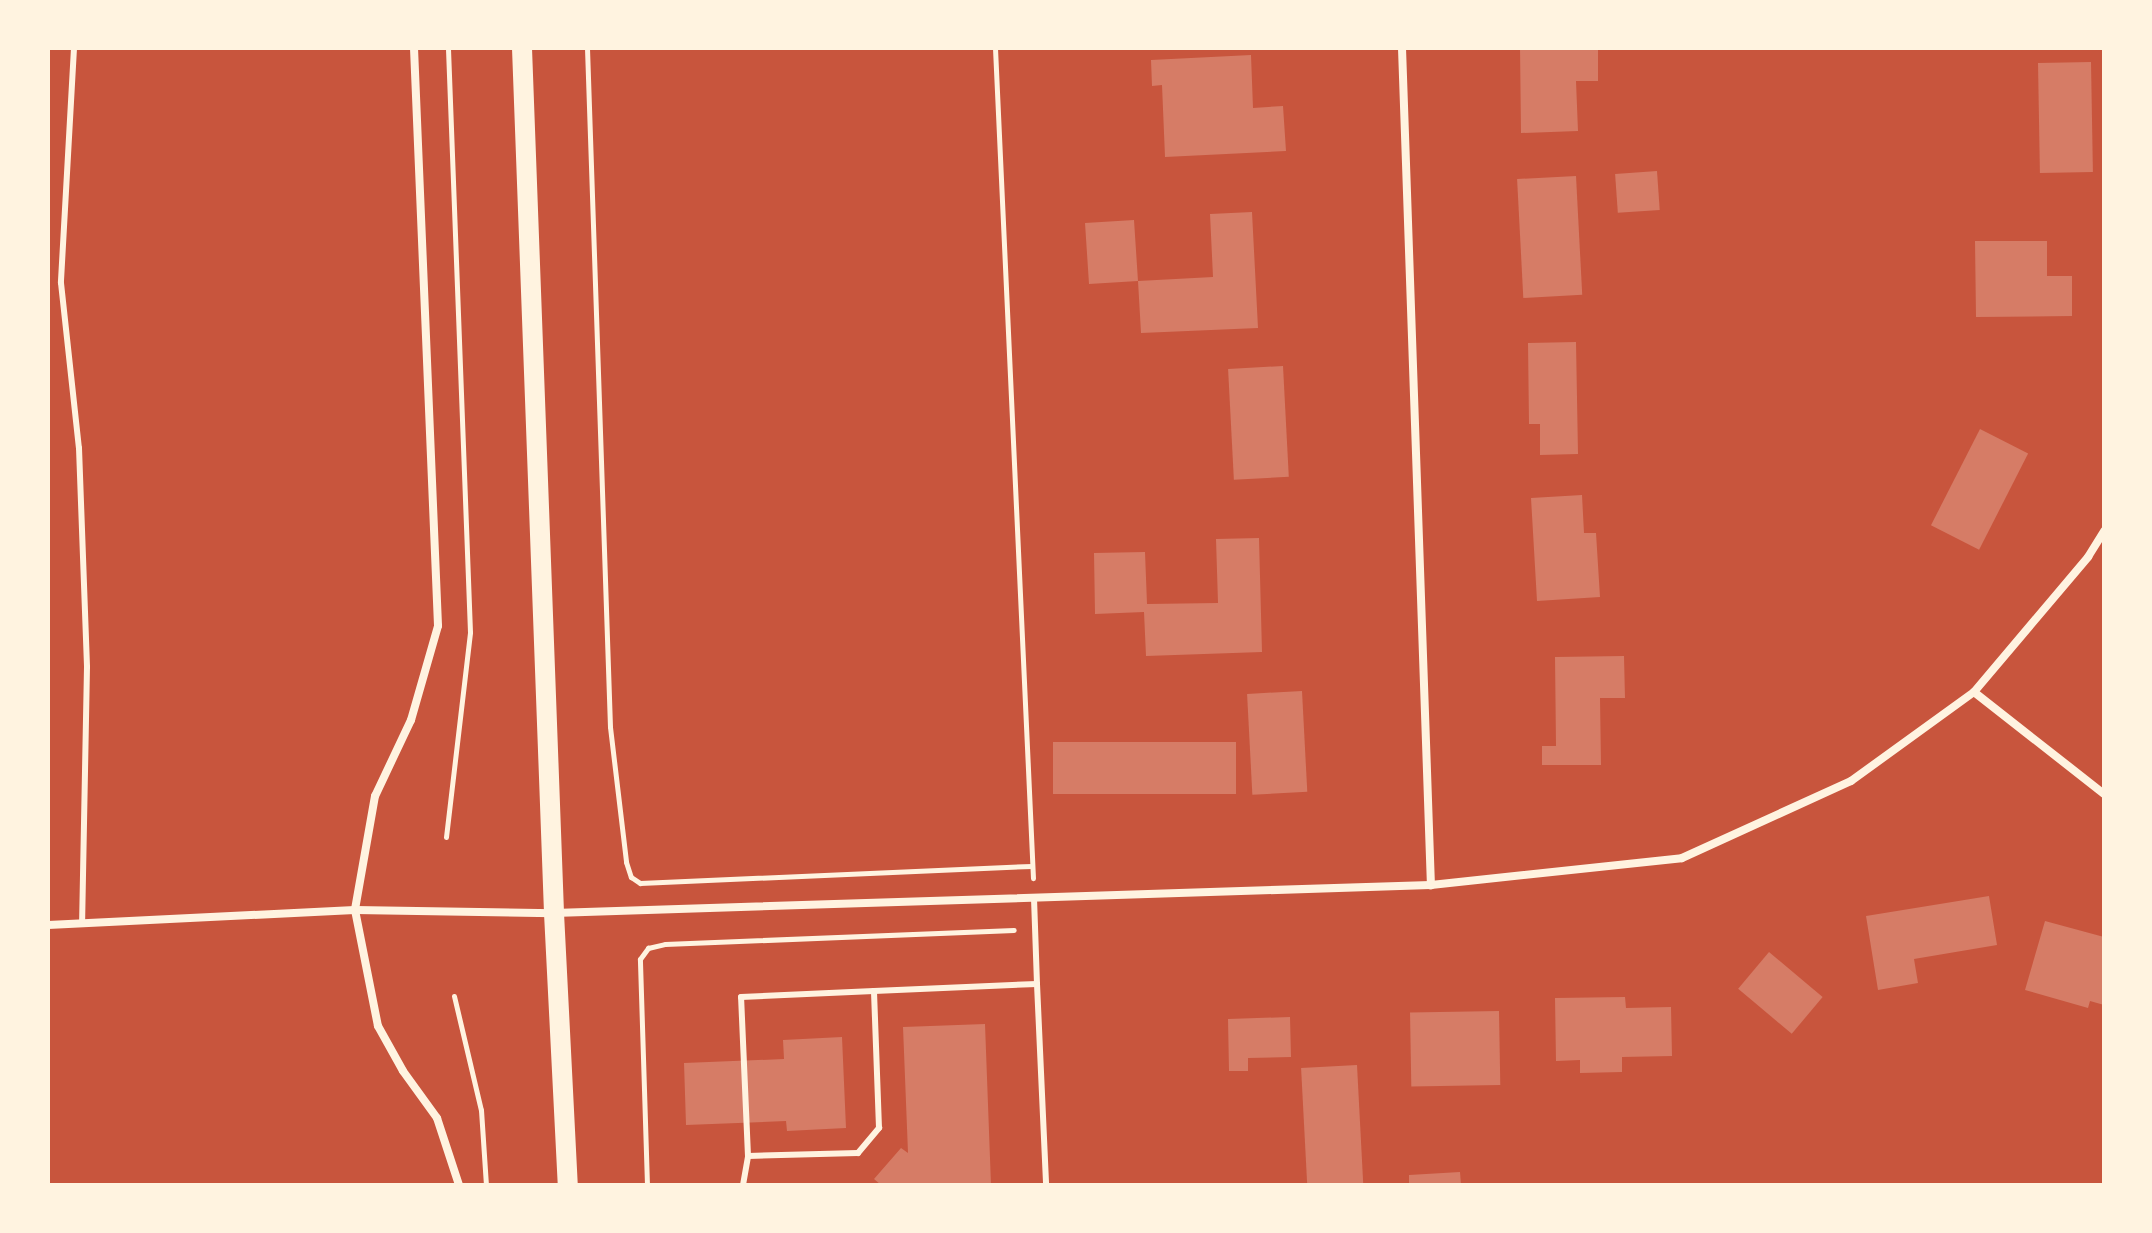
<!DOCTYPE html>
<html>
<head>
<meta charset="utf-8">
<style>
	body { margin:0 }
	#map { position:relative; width:2152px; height:1233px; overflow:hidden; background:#c8553d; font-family:"Asap Condensed",sans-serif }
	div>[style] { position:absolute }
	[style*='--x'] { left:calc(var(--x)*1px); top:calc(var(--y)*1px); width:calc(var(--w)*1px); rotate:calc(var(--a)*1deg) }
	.building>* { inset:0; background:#d67c66; transform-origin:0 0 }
	.path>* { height:5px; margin:-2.5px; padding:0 2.5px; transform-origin:2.5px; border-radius:2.5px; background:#fff3e0 }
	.service>* { height:6px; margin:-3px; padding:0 3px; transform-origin:3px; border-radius:3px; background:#fff3e0 }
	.minor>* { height:8px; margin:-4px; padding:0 4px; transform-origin:4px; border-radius:4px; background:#fff3e0 }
	.primary>* { height:20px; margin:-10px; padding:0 10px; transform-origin:10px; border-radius:10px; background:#fff3e0 }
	span { translate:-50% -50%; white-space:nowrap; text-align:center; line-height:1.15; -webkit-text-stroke:8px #fff3e0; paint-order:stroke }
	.frame { position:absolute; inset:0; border:50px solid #fff3e0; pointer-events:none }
</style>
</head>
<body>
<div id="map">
	<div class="building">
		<div style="clip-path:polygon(1520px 48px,1598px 48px,1598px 81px,1576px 81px,1578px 131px,1521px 133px)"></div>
		<div style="clip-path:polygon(1251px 55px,1253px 108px,1283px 106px,1286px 151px,1165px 157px,1162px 85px,1152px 86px,1151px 60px)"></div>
		<div style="left:2091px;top:62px;width:110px;height:53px;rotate:89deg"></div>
		<div style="left:1657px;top:171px;width:39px;height:42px;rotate:86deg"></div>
		<div style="left:1576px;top:176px;width:119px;height:59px;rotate:87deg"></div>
		<div style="clip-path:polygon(1252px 212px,1258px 328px,1141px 333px,1138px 281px,1089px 284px,1085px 223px,1134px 220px,1138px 281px,1213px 277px,1210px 214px)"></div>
		<div style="clip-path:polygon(1975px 241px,2047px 241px,2047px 276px,2072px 276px,2072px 316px,1976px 317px)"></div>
		<div style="clip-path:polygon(1576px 342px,1578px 454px,1540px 455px,1540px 424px,1529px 424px,1528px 343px)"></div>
		<div style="left:1283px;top:366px;width:111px;height:55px;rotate:87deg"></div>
		<div style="left:1980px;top:429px;width:54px;height:108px;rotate:27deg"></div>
		<div style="clip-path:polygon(1582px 495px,1584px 533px,1596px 533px,1600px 597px,1537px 601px,1531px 498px)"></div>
		<div style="clip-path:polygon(1259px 538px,1262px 652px,1146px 656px,1144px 612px,1095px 614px,1094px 553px,1145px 552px,1147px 604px,1218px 603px,1216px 539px)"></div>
		<div style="clip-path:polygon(1624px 656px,1625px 698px,1600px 698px,1601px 765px,1542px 765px,1542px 746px,1556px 746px,1555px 657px)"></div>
		<div style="left:1302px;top:691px;width:101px;height:55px;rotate:87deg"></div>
		<div style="left:1236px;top:742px;width:52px;height:183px;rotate:90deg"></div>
		<div style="clip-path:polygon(1989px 896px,1997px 945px,1914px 959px,1918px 983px,1878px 990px,1866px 916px)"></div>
		<div style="clip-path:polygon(2045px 921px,2104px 937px,2104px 1005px,2090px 1001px,2088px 1008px,2025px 990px)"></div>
		<div style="left:1769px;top:952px;width:70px;height:48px;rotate:40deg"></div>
		<div style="clip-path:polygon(1625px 997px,1626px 1008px,1671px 1007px,1672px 1056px,1622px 1057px,1622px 1072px,1580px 1073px,1580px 1060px,1556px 1061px,1555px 998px)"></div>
		<div style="left:1499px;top:1011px;width:74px;height:89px;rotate:89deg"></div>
		<div style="clip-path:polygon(1290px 1017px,1291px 1057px,1248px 1058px,1248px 1071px,1229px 1071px,1228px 1019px)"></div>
		<div style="clip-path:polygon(985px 1024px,991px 1185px,881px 1185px,874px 1179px,901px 1148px,908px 1153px,903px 1027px)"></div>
		<div style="clip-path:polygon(842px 1037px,846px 1128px,787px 1131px,786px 1121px,686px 1125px,684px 1063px,784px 1059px,783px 1040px)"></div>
		<div style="left:1357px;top:1065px;width:120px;height:56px;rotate:87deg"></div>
		<div style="clip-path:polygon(1460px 1172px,1461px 1185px,1409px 1185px,1409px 1175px)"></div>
	</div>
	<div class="path">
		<div style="--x:587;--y:48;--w:679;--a:88.06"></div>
		<div style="--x:610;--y:727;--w:136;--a:83.2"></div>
		<div style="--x:626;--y:862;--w:16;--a:72"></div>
		<div style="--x:631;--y:877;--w:11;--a:34"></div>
		<div style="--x:640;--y:883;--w:392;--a:-2.5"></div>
		<div style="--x:995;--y:48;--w:831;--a:87.38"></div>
		<div style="--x:446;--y:837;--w:206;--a:-83.3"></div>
		<div style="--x:470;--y:632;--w:584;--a:-92.16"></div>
		<div style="--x:454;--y:996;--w:117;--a:76.7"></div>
		<div style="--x:481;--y:1110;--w:75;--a:86.2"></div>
		<div style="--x:647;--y:1185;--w:226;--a:-91.8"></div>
		<div style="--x:640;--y:959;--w:14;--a:-54"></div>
		<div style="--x:648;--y:948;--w:17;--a:-13"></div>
		<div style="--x:665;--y:944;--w:349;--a:-2.3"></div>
	</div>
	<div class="service">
		<div style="--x:74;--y:48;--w:235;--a:93.2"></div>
		<div style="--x:61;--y:283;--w:166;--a:83.8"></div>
		<div style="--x:79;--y:448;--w:219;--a:87.9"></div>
		<div style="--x:87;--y:667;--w:256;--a:91.1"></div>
		<div style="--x:1037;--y:984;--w:201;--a:87.4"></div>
		<div style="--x:748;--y:1156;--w:159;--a:-92.5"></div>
		<div style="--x:741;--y:997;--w:133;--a:-2.6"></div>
		<div style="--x:743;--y:1185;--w:29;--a:-80"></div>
		<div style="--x:748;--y:1156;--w:110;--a:-1.6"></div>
		<div style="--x:858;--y:1153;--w:33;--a:-50"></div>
		<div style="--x:879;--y:1128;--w:137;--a:-92.1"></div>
		<div style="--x:874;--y:991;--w:163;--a:-2.5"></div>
		<div style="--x:1037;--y:984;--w:87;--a:-92"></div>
	</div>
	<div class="minor">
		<div style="--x:414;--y:48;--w:578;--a:87.62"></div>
		<div style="--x:438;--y:626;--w:98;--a:106"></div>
		<div style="--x:411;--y:720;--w:84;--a:115.3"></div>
		<div style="--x:375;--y:796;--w:116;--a:100"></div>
		<div style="--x:355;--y:910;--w:118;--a:78.8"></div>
		<div style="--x:378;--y:1026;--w:51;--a:60.9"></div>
		<div style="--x:403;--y:1071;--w:58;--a:54.1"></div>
		<div style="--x:437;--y:1118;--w:71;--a:71.8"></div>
		<div style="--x:1402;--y:48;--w:838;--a:88.02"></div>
		<div style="--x:1974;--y:692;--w:165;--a:38.1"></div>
		<div style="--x:48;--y:925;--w:307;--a:-2.8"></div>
		<div style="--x:355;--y:910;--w:199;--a:0.9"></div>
		<div style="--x:554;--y:913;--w:877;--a:-1.83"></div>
		<div style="--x:1431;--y:885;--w:252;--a:-6.1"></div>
		<div style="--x:1682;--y:858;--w:186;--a:-24.5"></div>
		<div style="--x:1851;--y:781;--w:152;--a:-35.9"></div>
		<div style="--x:1974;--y:692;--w:177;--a:-49.8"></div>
		<div style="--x:2088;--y:557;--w:31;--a:-58"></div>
	</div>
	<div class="primary">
		<div style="--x:522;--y:48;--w:866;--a:87.88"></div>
		<div style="--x:554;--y:913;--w:272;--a:87.1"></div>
	</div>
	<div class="frame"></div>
</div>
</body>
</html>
